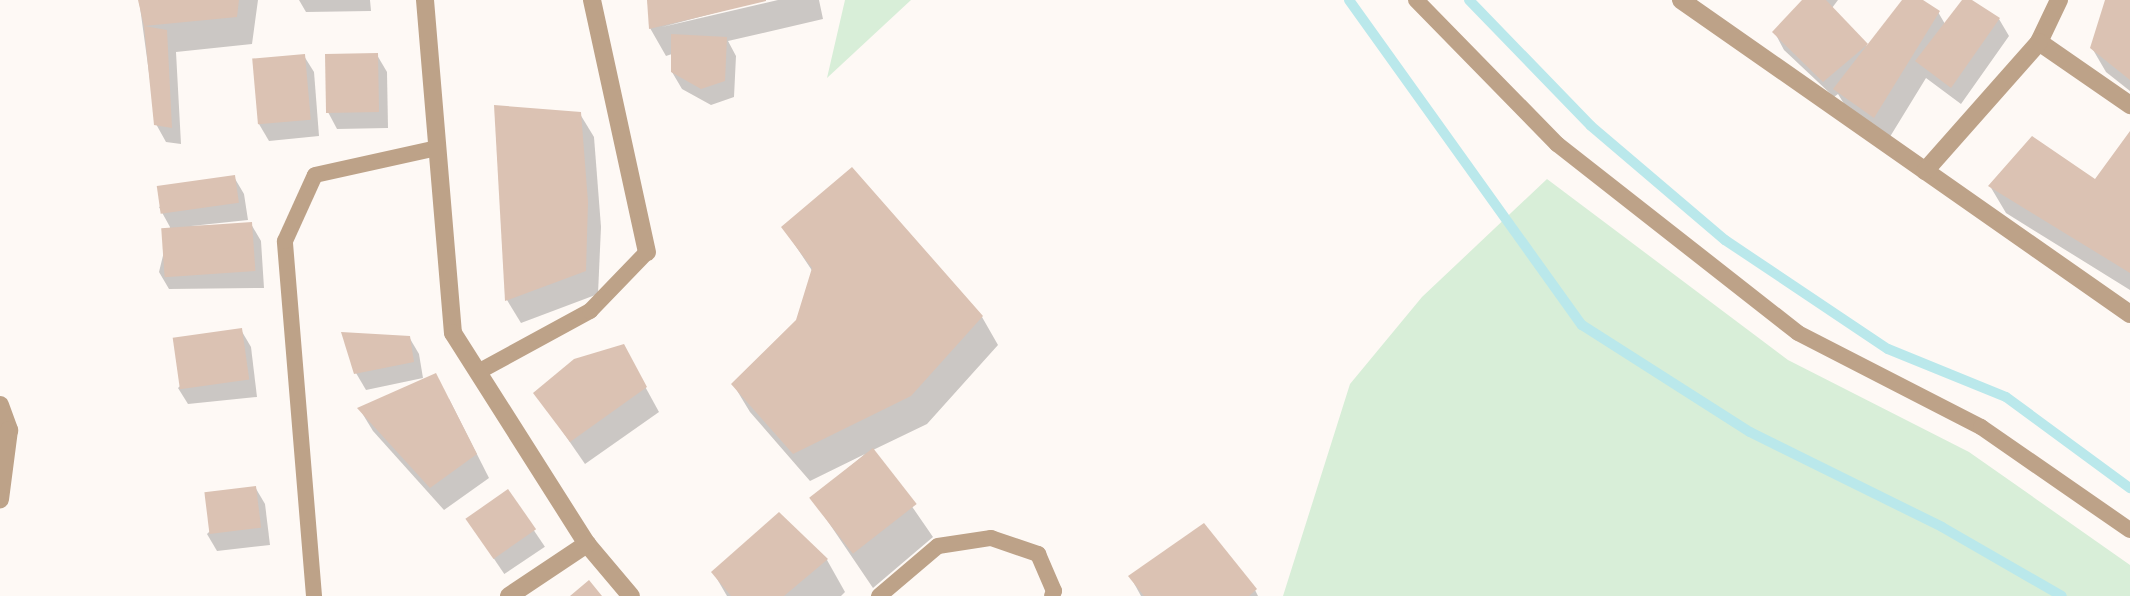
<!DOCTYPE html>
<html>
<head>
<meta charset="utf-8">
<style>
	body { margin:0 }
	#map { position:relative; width:2130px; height:596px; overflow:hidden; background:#fef9f5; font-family:Inter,sans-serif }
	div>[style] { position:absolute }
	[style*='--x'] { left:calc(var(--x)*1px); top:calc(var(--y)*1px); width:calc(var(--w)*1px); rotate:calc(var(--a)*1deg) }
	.green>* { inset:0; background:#d8eed8 }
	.shadow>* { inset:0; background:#0003; transform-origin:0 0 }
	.stream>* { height:10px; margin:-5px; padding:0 5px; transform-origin:5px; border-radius:5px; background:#bae8eb }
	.building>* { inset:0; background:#dbc2b3; transform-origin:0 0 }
	.service>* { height:16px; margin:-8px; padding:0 8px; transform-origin:8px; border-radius:8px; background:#bda288 }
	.minor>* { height:18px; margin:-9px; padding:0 9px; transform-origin:9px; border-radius:9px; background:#bda288 }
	span { translate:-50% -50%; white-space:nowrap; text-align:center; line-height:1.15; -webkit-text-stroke:5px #fff; paint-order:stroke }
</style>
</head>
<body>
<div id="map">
	<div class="green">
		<div style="clip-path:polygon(845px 0,911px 0,827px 78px)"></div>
		<div style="clip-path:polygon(1547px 179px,1788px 360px,1969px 452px,2130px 565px,2130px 596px,1283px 596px,1350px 384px,1422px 297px)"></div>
	</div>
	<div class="shadow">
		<div style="clip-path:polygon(139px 0,258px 0,252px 44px,176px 52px,181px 144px,166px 142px,156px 124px)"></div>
		<div style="clip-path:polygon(299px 0,370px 0,371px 11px,306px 12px)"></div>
		<div style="clip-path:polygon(649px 0,763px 0,662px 27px,778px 0,819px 0,823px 19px,728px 41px,736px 56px,734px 97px,711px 105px,682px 89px,672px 72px,672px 54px,666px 56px,650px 28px)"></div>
		<div style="clip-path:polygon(1804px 0,1838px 0,1832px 8px,1868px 47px,1904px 0,1920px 0,1938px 12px,1945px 24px,1968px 0,1999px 19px,2009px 36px,1961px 104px,1926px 78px,1888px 140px,1849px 112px,1838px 94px,1834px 97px,1784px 50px,1775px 33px)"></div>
		<div style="clip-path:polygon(2107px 0,2130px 0,2130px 91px,2106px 72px,2092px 48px)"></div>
		<div style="clip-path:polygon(377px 55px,387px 72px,388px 128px,337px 129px,328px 112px)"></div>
		<div style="clip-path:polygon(304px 56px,314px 72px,319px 136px,269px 141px,259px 124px)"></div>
		<div style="clip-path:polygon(496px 107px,580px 114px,594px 137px,601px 227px,598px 294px,521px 323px,507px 300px)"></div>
		<div style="clip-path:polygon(2130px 134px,2130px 290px,2006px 213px,1990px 186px,2096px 182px)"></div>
		<div style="clip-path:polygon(852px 169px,982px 317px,998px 345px,927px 424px,873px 450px,933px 537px,873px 588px,812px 498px,865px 454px,810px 481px,750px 412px,733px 384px,797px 321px,813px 272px,783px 227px)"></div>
		<div style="clip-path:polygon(234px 177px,244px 194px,248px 220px,191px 226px,251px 224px,261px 241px,264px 288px,169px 289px,159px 272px,170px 227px,159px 207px)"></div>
		<div style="clip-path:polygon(241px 330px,251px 347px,257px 397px,188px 404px,178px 388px)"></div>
		<div style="clip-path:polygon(409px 337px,419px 354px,423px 378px,366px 390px,356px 373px)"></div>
		<div style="clip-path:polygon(636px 370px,659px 412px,585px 464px,536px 393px)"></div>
		<div style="clip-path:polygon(449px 399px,489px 478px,444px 510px,373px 431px,359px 408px)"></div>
		<div style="clip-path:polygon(255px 487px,265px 504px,270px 545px,217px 551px,207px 534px)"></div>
		<div style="left:508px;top:492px;width:66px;height:49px;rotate:56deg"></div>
		<div style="clip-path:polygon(779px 515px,827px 560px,845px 592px,841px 596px,727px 596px,713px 572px)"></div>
		<div style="clip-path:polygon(1130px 576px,1255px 590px,1258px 596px,1141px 596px)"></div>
	</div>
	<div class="stream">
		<div style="--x:1349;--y:0;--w:400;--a:54.4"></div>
		<div style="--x:1582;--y:325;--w:199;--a:32.5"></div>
		<div style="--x:1750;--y:432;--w:214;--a:26.3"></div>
		<div style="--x:1942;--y:527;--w:138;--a:29.9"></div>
		<div style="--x:1469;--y:0;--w:175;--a:45.9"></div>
		<div style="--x:1591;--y:126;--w:176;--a:40.4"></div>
		<div style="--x:1725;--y:240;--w:196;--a:33.8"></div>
		<div style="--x:1888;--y:349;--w:127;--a:22.1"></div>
		<div style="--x:2006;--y:397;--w:154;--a:36.3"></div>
	</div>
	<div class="building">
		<div style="clip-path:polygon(138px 0,239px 0,237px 17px,144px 26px)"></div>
		<div style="clip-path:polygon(647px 0,766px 0,766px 1px,649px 29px)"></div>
		<div style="clip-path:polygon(1802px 0,1826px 0,1868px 44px,1823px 82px,1772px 32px)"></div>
		<div style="clip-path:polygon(1902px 0,1923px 0,1940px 11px,1874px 118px,1833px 89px)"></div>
		<div style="clip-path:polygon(1962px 0,1972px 0,2000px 18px,1951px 88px,1915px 61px)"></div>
		<div style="clip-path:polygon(2105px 0,2130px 0,2130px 80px,2090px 48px)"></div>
		<div style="clip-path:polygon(144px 26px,167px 30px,172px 128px,154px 125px)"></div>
		<div style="clip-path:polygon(671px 34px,727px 37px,725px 81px,701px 89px,671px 72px)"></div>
		<div style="left:378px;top:53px;width:59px;height:53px;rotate:89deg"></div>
		<div style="left:305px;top:54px;width:66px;height:53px;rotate:85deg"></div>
		<div style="clip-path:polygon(494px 105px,581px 112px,588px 202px,586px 271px,505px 301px)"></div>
		<div style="clip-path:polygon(2130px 131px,2130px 273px,1988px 186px,2032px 136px,2095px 179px)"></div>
		<div style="clip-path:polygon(852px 167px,983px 316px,911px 396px,793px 454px,731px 384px,796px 320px,812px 268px,781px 227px)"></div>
		<div style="left:235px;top:175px;width:28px;height:79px;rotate:82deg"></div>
		<div style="left:252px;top:222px;width:49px;height:91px;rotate:86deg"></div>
		<div style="left:242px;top:328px;width:52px;height:70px;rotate:82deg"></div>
		<div style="clip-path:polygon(341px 332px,410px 336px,414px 362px,354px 374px)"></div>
		<div style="clip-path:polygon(624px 344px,647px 387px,570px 442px,533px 393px,574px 359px)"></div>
		<div style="clip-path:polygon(436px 373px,477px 454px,430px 488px,357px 408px)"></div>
		<div style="left:873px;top:448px;width:71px;height:81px;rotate:52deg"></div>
		<div style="left:256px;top:486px;width:42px;height:52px;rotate:83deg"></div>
		<div style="left:508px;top:489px;width:49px;height:52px;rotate:55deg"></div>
		<div style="clip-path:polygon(779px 512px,828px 559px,784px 596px,731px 596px,711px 572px)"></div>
		<div style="clip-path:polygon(1204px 523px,1257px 589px,1249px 596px,1144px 596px,1128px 576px)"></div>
		<div style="clip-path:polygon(589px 580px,602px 596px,570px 596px)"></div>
	</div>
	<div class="service">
		<div style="--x:1416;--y:0;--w:202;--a:45.6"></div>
		<div style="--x:1557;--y:144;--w:306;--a:38.1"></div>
		<div style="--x:1798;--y:333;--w:206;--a:27.2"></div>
		<div style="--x:1981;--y:427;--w:181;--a:34.7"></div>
		<div style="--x:478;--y:372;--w:128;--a:-28.6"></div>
		<div style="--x:590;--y:311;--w:82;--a:-46"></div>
		<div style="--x:314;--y:596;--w:356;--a:-94.7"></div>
		<div style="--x:285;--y:241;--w:72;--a:-65.6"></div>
		<div style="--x:315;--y:175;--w:125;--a:-12.5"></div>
		<div style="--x:879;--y:596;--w:77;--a:-40.3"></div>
		<div style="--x:938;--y:546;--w:54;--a:-8.6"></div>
		<div style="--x:991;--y:538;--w:50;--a:18.8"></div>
		<div style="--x:1038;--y:554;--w:40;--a:66.6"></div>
		<div style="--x:1054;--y:591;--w:5;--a:112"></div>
	</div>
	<div class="minor">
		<div style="--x:425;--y:0;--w:334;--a:85.2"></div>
		<div style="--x:453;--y:333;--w:250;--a:57.6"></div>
		<div style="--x:587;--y:544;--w:68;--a:49.8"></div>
		<div style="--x:592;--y:0;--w:258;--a:77.7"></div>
		<div style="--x:1681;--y:0;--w:548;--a:34.97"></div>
		<div style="--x:2059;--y:0;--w:47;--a:115.5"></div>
		<div style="--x:2039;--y:42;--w:111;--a:34.7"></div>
		<div style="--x:1925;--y:171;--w:172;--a:-48.5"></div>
		<div style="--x:0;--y:405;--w:27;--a:70"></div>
		<div style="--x:9;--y:430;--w:70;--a:97.4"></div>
		<div style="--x:509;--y:596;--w:94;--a:-33.7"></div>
	</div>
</div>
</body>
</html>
